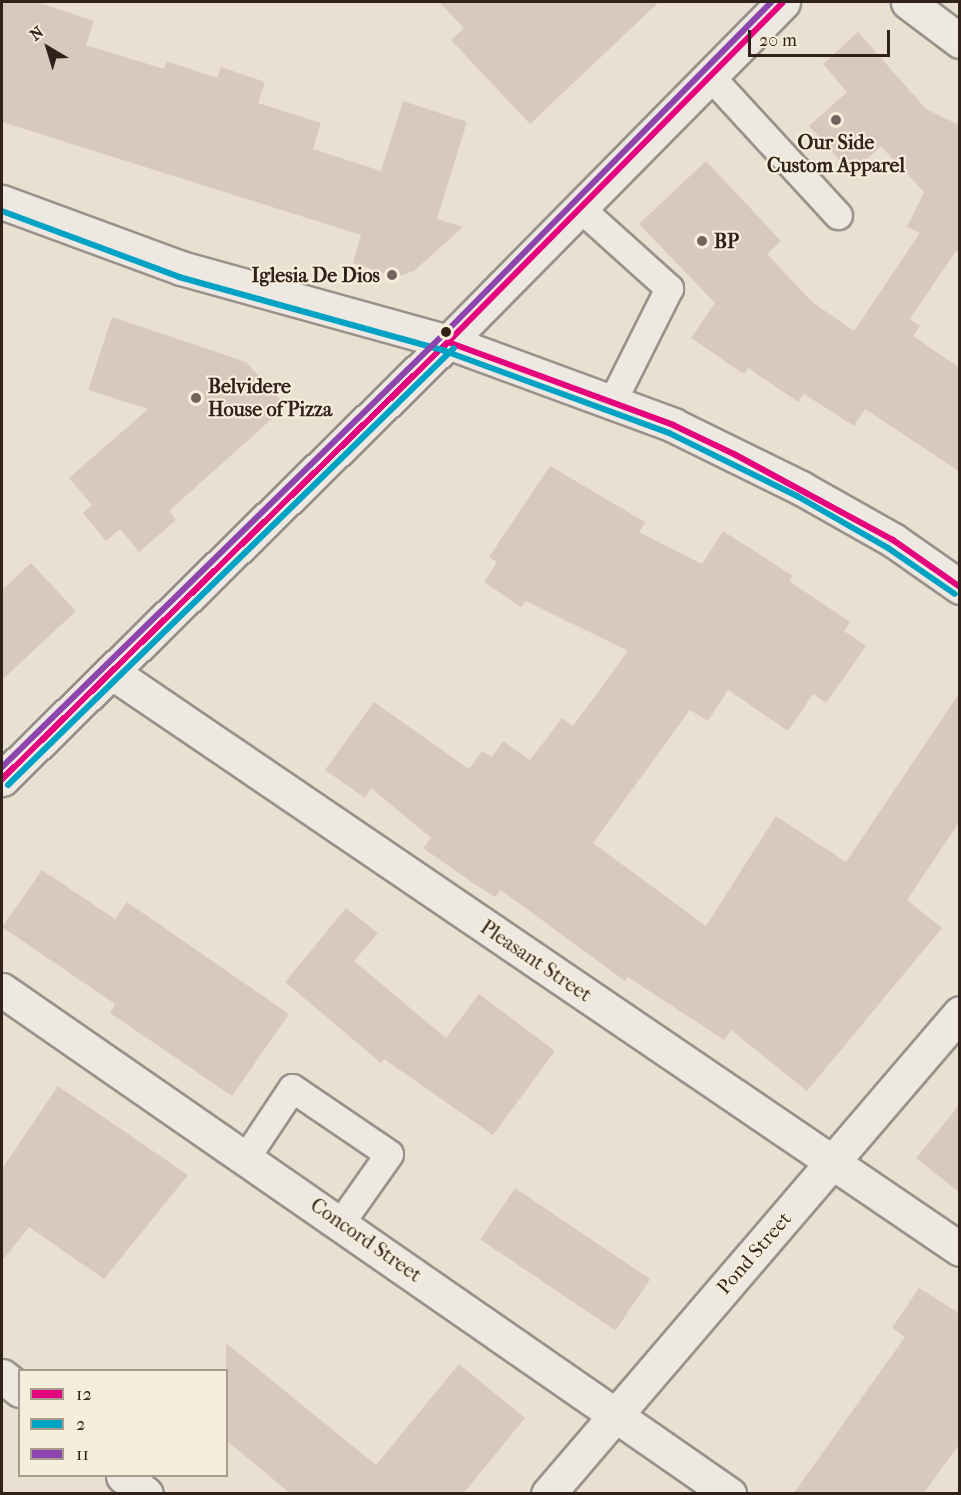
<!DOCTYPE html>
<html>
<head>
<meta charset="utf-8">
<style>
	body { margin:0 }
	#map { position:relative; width:961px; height:1495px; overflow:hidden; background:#e9e0d2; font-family:"IM FELL French Canon",serif }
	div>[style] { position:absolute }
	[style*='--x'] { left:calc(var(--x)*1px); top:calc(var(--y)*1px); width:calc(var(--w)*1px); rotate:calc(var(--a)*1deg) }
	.building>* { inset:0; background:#d8c9bf; transform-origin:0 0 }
	.roads { filter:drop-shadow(2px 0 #99928a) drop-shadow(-2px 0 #99928a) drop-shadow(0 2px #99928a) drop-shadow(0 -2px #99928a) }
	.lane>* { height:27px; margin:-13.5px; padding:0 13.5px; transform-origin:13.5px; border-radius:13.5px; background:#ede8e1 }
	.street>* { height:33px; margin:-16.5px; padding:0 16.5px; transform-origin:16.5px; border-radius:16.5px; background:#ede8e1 }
	.secondary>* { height:33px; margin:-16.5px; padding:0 16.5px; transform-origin:16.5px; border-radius:16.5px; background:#ede8e1 }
	.bus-1>* { height:6px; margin:-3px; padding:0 3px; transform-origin:3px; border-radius:3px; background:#e5007d }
	.bus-2>* { height:6px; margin:-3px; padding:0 3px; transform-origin:3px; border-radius:3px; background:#02a2c5 }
	.bus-3>* { height:6px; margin:-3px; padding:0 3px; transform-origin:3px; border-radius:3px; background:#8e44ad }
	.dots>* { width:16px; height:16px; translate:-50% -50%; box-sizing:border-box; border:3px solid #f7eddb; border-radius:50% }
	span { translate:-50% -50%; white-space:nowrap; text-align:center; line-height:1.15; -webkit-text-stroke:4.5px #f7eddb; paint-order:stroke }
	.poi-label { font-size:20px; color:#30211a; font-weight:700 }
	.left { translate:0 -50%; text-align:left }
	.right { translate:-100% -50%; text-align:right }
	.street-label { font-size:20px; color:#30211a }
	.frame { position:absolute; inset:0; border:3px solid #30211a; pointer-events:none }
	.legend { position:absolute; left:18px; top:1369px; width:210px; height:108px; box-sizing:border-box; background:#f7eddb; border:2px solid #a79b8e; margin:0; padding:8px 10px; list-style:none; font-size:18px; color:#30211a }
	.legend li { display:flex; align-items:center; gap:12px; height:30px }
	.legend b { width:30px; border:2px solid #a79b8e }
	.north { position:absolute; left:18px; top:18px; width:60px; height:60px; -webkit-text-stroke:4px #f7eddb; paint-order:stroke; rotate:322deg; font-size:16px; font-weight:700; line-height:24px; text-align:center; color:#30211a }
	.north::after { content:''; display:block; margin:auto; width:21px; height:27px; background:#30211a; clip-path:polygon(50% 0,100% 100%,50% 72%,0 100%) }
	.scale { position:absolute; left:748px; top:30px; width:142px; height:27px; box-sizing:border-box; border:3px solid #30211a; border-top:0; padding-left:8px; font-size:18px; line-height:21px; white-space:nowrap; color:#30211a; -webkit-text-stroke:4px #f7eddb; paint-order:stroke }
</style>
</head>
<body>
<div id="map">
	<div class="building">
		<div style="clip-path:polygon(2px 2px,37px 2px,94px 21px,86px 45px,164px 69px,167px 61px,217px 78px,221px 67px,265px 82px,258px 103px,321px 123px,313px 149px,381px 171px,403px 101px,467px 122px,437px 219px,463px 227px,414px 271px,396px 277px,353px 263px,361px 235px,2px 122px)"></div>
		<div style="clip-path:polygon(439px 2px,659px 2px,530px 124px,451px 40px,464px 28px)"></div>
		<div style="clip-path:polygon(858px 32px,926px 109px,957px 124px,960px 118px,960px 252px,956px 251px,910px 319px,920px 326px,913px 336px,960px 368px,960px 472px,865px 409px,854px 426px,804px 394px,798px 402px,748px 368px,744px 374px,691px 338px,715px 303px,639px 224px,706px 161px,781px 241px,767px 254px,812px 302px,854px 331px,920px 233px,907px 227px,924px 192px,881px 146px,851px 173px,809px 126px,847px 92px,823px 64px)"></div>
		<div style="clip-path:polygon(112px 317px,246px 362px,286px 406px,169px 511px,176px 520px,139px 552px,120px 529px,106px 541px,83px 513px,92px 505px,69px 478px,148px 409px,88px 390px)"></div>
		<div style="clip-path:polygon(550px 466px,645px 522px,639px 532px,702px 564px,723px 531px,793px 576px,789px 581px,850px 622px,844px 631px,866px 646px,826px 703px,813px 694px,788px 731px,728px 690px,708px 721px,690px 710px,593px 843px,706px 926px,776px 816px,846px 862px,960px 692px,960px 821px,907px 900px,942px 928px,807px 1091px,731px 1030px,724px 1040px,628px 977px,625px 981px,501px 890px,495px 897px,470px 881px,423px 848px,431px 838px,371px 788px,365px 798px,325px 770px,374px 702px,469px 769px,482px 751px,492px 757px,503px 741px,530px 760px,562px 718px,573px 726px,628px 651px,526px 601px,521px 607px,484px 582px,497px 562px,489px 557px)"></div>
		<div style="clip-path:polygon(31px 563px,76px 611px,2px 680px,2px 590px)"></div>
		<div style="clip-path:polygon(42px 870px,115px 919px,127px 902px,289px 1014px,232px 1096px,110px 1013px,115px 1004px,2px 927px)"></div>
		<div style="clip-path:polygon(346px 908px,378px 933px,354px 961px,446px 1038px,479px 994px,555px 1051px,493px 1135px,384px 1059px,381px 1063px,285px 982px)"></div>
		<div style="clip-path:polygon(58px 1086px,188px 1175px,104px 1279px,29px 1227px,2px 1261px,2px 1169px)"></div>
		<div style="clip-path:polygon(960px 1104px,960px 1193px,916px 1158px)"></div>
		<div style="left:515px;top:1188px;width:163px;height:62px;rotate:34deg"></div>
		<div style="clip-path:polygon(919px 1288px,960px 1314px,960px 1443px,923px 1494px,793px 1494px,905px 1337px,892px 1328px)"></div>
		<div style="clip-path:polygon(226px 1343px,376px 1465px,459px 1364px,525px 1418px,463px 1494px,291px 1494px,226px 1440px)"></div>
	</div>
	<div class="roads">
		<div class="lane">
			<div style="--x:710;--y:76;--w:189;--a:47.4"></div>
			<div style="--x:580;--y:208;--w:120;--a:42"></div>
			<div style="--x:669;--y:288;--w:127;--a:116.6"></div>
			<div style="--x:246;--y:1157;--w:83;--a:-56.3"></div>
			<div style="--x:292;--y:1088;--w:117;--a:34.2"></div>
			<div style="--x:389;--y:1154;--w:83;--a:125.2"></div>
		</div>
		<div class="street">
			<div style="--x:908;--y:2;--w:65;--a:36.9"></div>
			<div style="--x:113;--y:673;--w:1024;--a:34.22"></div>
			<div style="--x:2;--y:990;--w:885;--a:34.73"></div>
			<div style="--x:2;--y:1376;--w:23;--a:38"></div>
			<div style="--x:123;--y:1476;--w:29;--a:38"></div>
			<div style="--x:548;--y:1494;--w:633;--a:-49.42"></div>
		</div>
		<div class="secondary">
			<div style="--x:2;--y:202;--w:191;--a:20.2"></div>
			<div style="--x:181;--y:268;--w:277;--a:15.5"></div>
			<div style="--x:448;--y:342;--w:240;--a:20.2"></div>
			<div style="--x:673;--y:425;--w:143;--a:26.2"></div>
			<div style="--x:801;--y:488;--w:106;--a:29.5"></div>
			<div style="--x:893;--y:540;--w:82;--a:35"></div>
			<div style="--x:2;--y:779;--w:624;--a:-44.42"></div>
			<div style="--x:448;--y:342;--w:477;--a:-45.4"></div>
		</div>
	</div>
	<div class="bus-1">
		<div style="--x:448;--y:342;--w:240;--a:20.2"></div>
		<div style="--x:673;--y:425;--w:68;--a:25.4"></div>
		<div style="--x:734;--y:454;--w:181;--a:28.4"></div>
		<div style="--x:893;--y:540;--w:82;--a:35"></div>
		<div style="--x:2;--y:779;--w:624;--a:-44.42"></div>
		<div style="--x:448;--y:342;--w:477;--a:-45.4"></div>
	</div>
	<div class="bus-2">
		<div style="--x:2;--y:211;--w:189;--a:20.4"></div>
		<div style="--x:179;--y:277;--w:276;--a:15.5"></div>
		<div style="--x:445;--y:351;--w:239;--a:20.1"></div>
		<div style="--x:669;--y:433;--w:143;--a:26.2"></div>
		<div style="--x:797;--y:496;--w:105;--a:29.7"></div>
		<div style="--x:888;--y:548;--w:81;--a:34.5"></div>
		<div style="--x:8;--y:785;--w:624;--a:-44.42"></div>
	</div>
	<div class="bus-3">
		<div style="--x:2;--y:767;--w:616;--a:-44.41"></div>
		<div style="--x:442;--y:336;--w:469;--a:-45.4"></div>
	</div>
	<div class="dots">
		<div style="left:836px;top:120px;background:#71645a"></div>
		<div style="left:702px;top:241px;background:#71645a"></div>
		<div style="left:392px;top:275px;background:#71645a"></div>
		<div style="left:446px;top:332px;background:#30211a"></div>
		<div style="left:196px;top:398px;background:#71645a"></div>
	</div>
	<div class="poi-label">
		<span style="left:836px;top:154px">Our Side<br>Custom Apparel</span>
		<span class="left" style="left:714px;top:241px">BP</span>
		<span class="right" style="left:380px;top:275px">Iglesia De Dios</span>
		<span class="left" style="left:208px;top:398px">Belvidere<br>House of Pizza</span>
	</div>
	<div class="street-label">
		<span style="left:536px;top:961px;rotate:34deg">Pleasant Street</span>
		<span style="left:366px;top:1240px;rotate:35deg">Concord Street</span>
		<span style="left:754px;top:1253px;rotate:-49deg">Pond Street</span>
	</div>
	<div class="frame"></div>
	<ul class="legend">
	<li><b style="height:8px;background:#e5007d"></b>12</li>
	<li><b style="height:8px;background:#02a2c5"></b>2</li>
	<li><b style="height:8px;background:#8e44ad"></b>11</li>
	</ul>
	<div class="north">N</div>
	<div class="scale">20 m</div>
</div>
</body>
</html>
